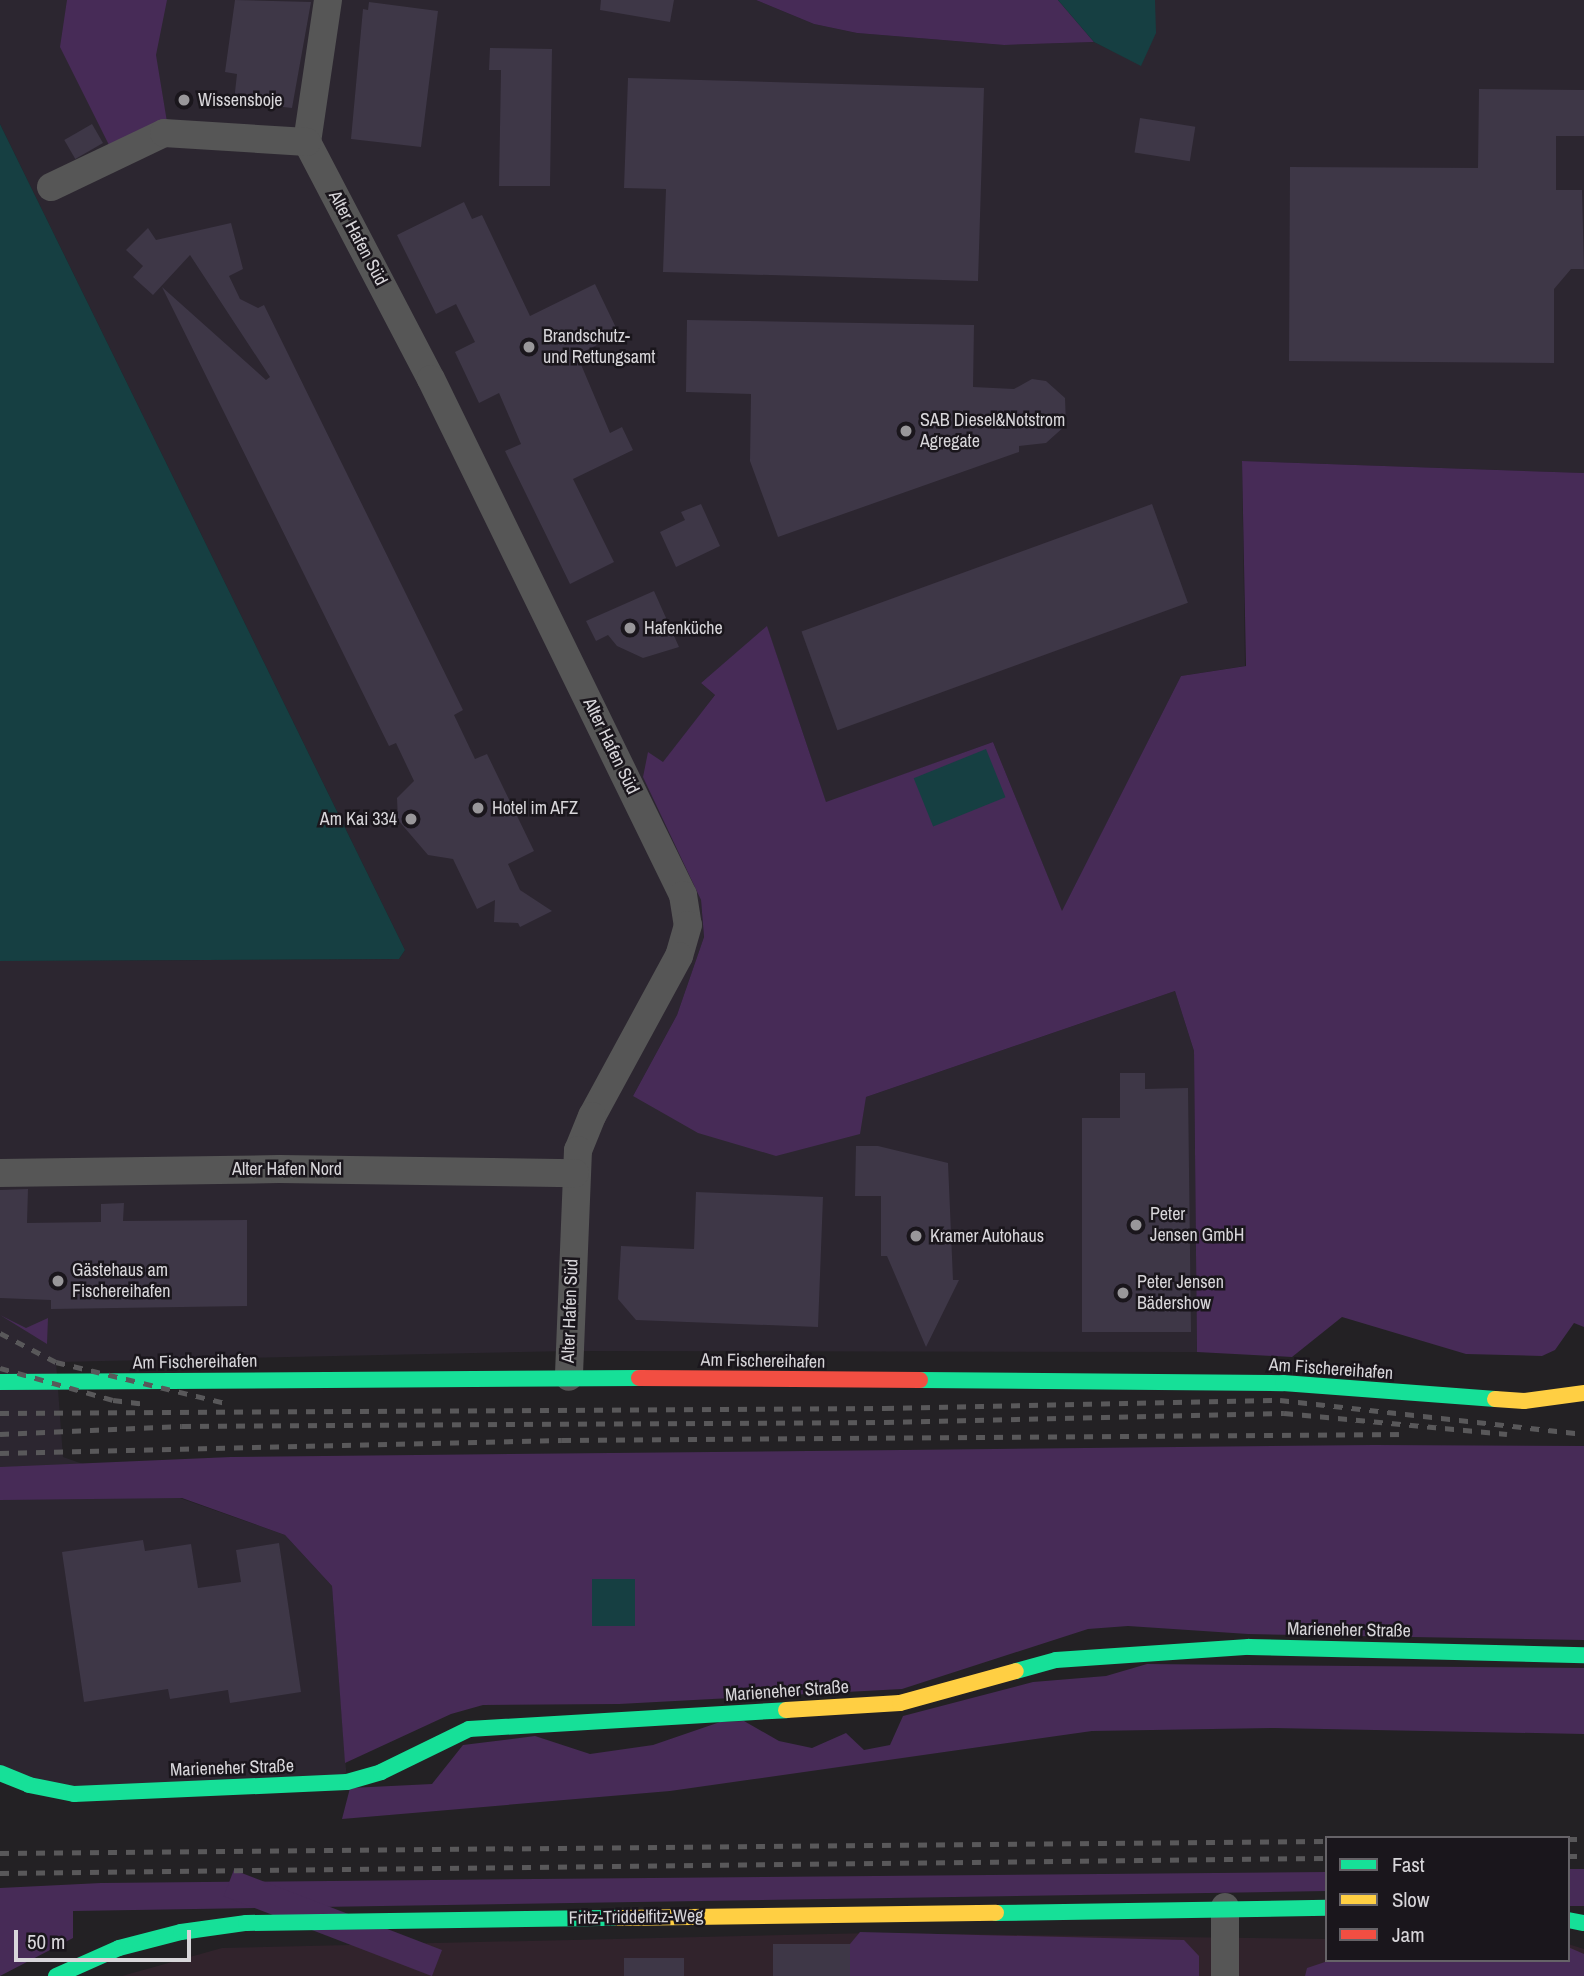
<!DOCTYPE html>
<html>
<head>
<meta charset="utf-8">
<style>
	body { margin:0 }
	#map { position:relative; width:1584px; height:1976px; overflow:hidden; background:#232124; font-family:"Archivo Narrow",sans-serif }
	div>[style] { position:absolute }
	[style*='--x'] { left:calc(var(--x)*1px); top:calc(var(--y)*1px); width:calc(var(--w)*1px); rotate:calc(var(--a)*1deg) }
	.commercial>* { inset:0; background:#31232c }
	.built>* { inset:0; background:#2c2630 }
	.green>* { inset:0; background:#472b57; transform-origin:0 0 }
	.water>* { inset:0; background:#163f42; transform-origin:0 0 }
	.building>* { inset:0; background:#3e3747; transform-origin:0 0 }
	.street>* { height:28px; margin:-14px; padding:0 14px; transform-origin:14px; border-radius:14px; background:#565656 }
	.fast>* { height:16px; margin:-8px; padding:0 8px; transform-origin:8px; border-radius:8px; background:#16e098 }
	.slow>* { height:16px; margin:-8px; padding:0 8px; transform-origin:8px; border-radius:8px; background:#ffcf43 }
	.jam>* { height:16px; margin:-8px; padding:0 8px; transform-origin:8px; border-radius:8px; background:#f24e42 }
	.rail>* { height:5px; margin-top:-2.5px; transform-origin:0; background:repeating-linear-gradient(90deg,#59585a 0 9px,transparent 0 18px) }
	.dots>* { width:19px; height:19px; translate:-50% -50%; box-sizing:border-box; border:4px solid #1a161c; border-radius:50% }
	span { translate:-50% -50%; white-space:nowrap; text-align:center; line-height:1.15; -webkit-text-stroke:5px #1a161c; paint-order:stroke }
	.poi-label { font-size:18px; color:#d8d6da }
	.left { translate:0 -50%; text-align:left }
	.right { translate:-100% -50%; text-align:right }
	.street-label { font-size:18px; color:#d8d6da }
	.legend { position:absolute; left:1325px; top:1836px; width:245px; height:126px; box-sizing:border-box; background:#1a161c; border:2px solid #666368; margin:0; padding:9px 12px; list-style:none; font-size:21px; color:#d8d6da }
	.legend li { display:flex; align-items:center; gap:14px; height:35px }
	.legend b { width:35px; border:2px solid #666368 }
	.scale { position:absolute; left:14px; top:1930px; width:177px; height:32px; box-sizing:border-box; border:4px solid #d8d6da; border-top:0; padding-left:9px; font-size:21px; line-height:24px; white-space:nowrap; color:#d8d6da; -webkit-text-stroke:5px #1a161c; paint-order:stroke }
</style>
</head>
<body>
<div id="map">
	<div class="commercial">
		<div style="clip-path:polygon(873px 1933px,1327px 1939px,1327px 1960px,1568px 1960px,1568px 1944px,1584px 1949px,1584px 1976px,122px 1976px,222px 1948px)"></div>
	</div>
	<div class="built">
		<div style="clip-path:polygon(0 0,756px 0,814px 24px,857px 33px,1004px 45px,1094px 42px,1141px 65px,1155px 33px,1155px 0,1584px 0,1584px 473px,1242px 461px,1245px 666px,1181px 676px,1062px 912px,993px 742px,826px 803px,767px 627px,701px 683px,715px 695px,663px 763px,648px 753px,701px 900px,704px 937px,677px 1015px,633px 1096px,866px 1097px,1175px 991px,1194px 1051px,1197px 1352px,569px 1351px,56px 1362px,63px 1457px,285px 1535px,332px 1586px,347px 1782px,74px 1794px,0 1773px,0 961px,399px 959px,405px 950px,0 124px)"></div>
	</div>
	<div class="green">
		<div style="clip-path:polygon(67px 0,167px 0,156px 55px,167px 122px,112px 151px,60px 47px)"></div>
		<div style="clip-path:polygon(756px 0,1058px 0,1094px 42px,1004px 45px,857px 33px,814px 24px)"></div>
		<div style="clip-path:polygon(1242px 461px,1584px 473px,1584px 1327px,1574px 1323px,1555px 1350px,1542px 1356px,1466px 1354px,1342px 1317px,1292px 1357px,1197px 1352px,1194px 1051px,1175px 991px,866px 1097px,860px 1134px,776px 1156px,698px 1133px,633px 1096px,677px 1015px,704px 937px,701px 900px,643px 777px,648px 752px,663px 762px,715px 695px,701px 683px,767px 626px,826px 802px,993px 742px,1062px 911px,1181px 676px,1246px 666px)"></div>
		<div style="clip-path:polygon(0 1315px,26px 1328px,48px 1318px,47px 1344px)"></div>
		<div style="clip-path:polygon(1374px 1445px,1584px 1446px,1584px 1640px,1248px 1634px,1128px 1626px,1088px 1629px,902px 1689px,619px 1704px,483px 1705px,451px 1714px,345px 1763px,332px 1586px,285px 1535px,182px 1498px,0 1500px,0 1467px,231px 1457px)"></div>
		<div style="clip-path:polygon(1147px 1664px,1584px 1668px,1584px 1734px,1274px 1728px,1092px 1731px,670px 1791px,342px 1819px,350px 1788px,432px 1784px,463px 1745px,535px 1736px,590px 1754px,653px 1745px,720px 1722px,744px 1721px,779px 1741px,812px 1748px,846px 1733px,864px 1750px,890px 1745px,903px 1716px,1033px 1682px,1106px 1676px)"></div>
		<div style="left:1568px;top:1869px;width:16px;height:37px"></div>
		<div style="clip-path:polygon(1327px 1872px,1327px 1891px,73px 1911px,73px 1938px,0 1976px,0 1888px,101px 1883px)"></div>
		<div style="clip-path:polygon(860px 1932px,1184px 1940px,1199px 1956px,1199px 1976px,850px 1976px,850px 1944px)"></div>
		<div style="clip-path:polygon(1568px 1947px,1584px 1954px,1584px 1976px,1305px 1976px,1307px 1968px,1331px 1960px,1568px 1960px)"></div>
		<div style="left:442px;top:1950px;width:28px;height:223px;rotate:111deg"></div>
	</div>
	<div class="water">
		<div style="clip-path:polygon(1058px 0,1155px 0,1156px 33px,1141px 66px,1094px 42px)"></div>
		<div style="clip-path:polygon(0 124px,405px 950px,399px 959px,0 961px)"></div>
		<div style="left:986px;top:749px;width:52px;height:78px;rotate:68deg"></div>
		<div style="left:592px;top:1579px;width:43px;height:47px"></div>
	</div>
	<div class="building">
		<div style="clip-path:polygon(235px 0,311px 2px,292px 108px,234px 101px,237px 74px,225px 72px)"></div>
		<div style="clip-path:polygon(601px 0,674px 0,670px 22px,600px 10px)"></div>
		<div style="clip-path:polygon(369px 2px,438px 11px,421px 147px,351px 139px,363px 9px,368px 10px)"></div>
		<div style="clip-path:polygon(490px 48px,552px 49px,550px 186px,499px 186px,501px 70px,489px 70px)"></div>
		<div style="clip-path:polygon(628px 78px,984px 88px,978px 281px,663px 272px,666px 189px,624px 188px)"></div>
		<div style="clip-path:polygon(1479px 89px,1584px 90px,1584px 136px,1556px 136px,1556px 190px,1582px 190px,1584px 269px,1571px 269px,1554px 289px,1554px 363px,1289px 361px,1290px 167px,1478px 168px)"></div>
		<div style="left:1140px;top:118px;width:56px;height:35px;rotate:9deg"></div>
		<div style="left:92px;top:124px;width:22px;height:32px;rotate:60deg"></div>
		<div style="clip-path:polygon(464px 202px,472px 219px,482px 215px,530px 316px,595px 284px,619px 334px,577px 355px,610px 433px,622px 427px,633px 450px,573px 479px,614px 562px,570px 584px,505px 451px,521px 444px,499px 393px,479px 403px,455px 352px,475px 342px,456px 304px,436px 314px,397px 235px)"></div>
		<div style="clip-path:polygon(231px 223px,243px 269px,229px 276px,240px 299px,258px 308px,264px 305px,463px 710px,454px 715px,475px 759px,487px 754px,534px 851px,508px 864px,520px 890px,552px 911px,520px 927px,518px 923px,494px 922px,495px 900px,477px 909px,453px 859px,428px 855px,398px 820px,397px 798px,414px 781px,396px 743px,389px 746px,162px 287px,266px 380px,270px 377px,190px 255px,153px 295px,133px 277px,143px 266px,126px 250px,148px 228px,156px 240px)"></div>
		<div style="clip-path:polygon(687px 320px,974px 325px,973px 387px,1014px 389px,1032px 379px,1046px 381px,1065px 398px,1066px 425px,1046px 443px,1019px 446px,1019px 452px,778px 537px,750px 461px,751px 394px,686px 392px)"></div>
		<div style="clip-path:polygon(701px 504px,720px 546px,676px 567px,660px 532px,685px 520px,681px 512px)"></div>
		<div style="left:1152px;top:504px;width:105px;height:373px;rotate:70deg"></div>
		<div style="clip-path:polygon(654px 591px,679px 647px,643px 658px,617px 646px,608px 635px,596px 641px,586px 621px)"></div>
		<div style="clip-path:polygon(1120px 1073px,1145px 1073px,1145px 1089px,1188px 1088px,1191px 1332px,1082px 1332px,1082px 1118px,1120px 1118px)"></div>
		<div style="clip-path:polygon(856px 1146px,878px 1146px,948px 1163px,953px 1280px,959px 1280px,926px 1347px,887px 1256px,881px 1256px,881px 1196px,855px 1196px)"></div>
		<div style="clip-path:polygon(28px 1189px,27px 1223px,101px 1222px,101px 1204px,124px 1203px,123px 1221px,247px 1220px,247px 1306px,51px 1309px,51px 1300px,0 1298px,0 1190px)"></div>
		<div style="clip-path:polygon(696px 1192px,823px 1197px,818px 1327px,636px 1320px,618px 1299px,621px 1246px,694px 1249px)"></div>
		<div style="clip-path:polygon(143px 1540px,145px 1551px,191px 1544px,198px 1588px,241px 1582px,236px 1550px,279px 1543px,301px 1692px,230px 1703px,228px 1690px,170px 1699px,168px 1689px,84px 1702px,62px 1552px)"></div>
		<div style="left:773px;top:1944px;width:77px;height:32px"></div>
		<div style="left:684px;top:1958px;width:18px;height:60px;rotate:90deg"></div>
	</div>
	<div class="street">
		<div style="--x:328;--y:0;--w:144;--a:98.4"></div>
		<div style="--x:307;--y:142;--w:267;--a:62.4"></div>
		<div style="--x:431;--y:379;--w:574;--a:63.97"></div>
		<div style="--x:683;--y:895;--w:30;--a:81"></div>
		<div style="--x:688;--y:925;--w:32;--a:106"></div>
		<div style="--x:679;--y:956;--w:182;--a:118.5"></div>
		<div style="--x:592;--y:1116;--w:37;--a:112"></div>
		<div style="--x:578;--y:1150;--w:227;--a:92.3"></div>
		<div style="--x:51;--y:187;--w:125;--a:-25.5"></div>
		<div style="--x:164;--y:133;--w:143;--a:3.6"></div>
		<div style="--x:0;--y:1173;--w:279;--a:-0.8"></div>
		<div style="--x:279;--y:1169;--w:296;--a:0.8"></div>
		<div style="--x:1225;--y:1907;--w:69;--a:90"></div>
	</div>
	<div class="fast">
		<div style="--x:920;--y:1380;--w:363;--a:0.5"></div>
		<div style="--x:1283;--y:1383;--w:213;--a:4.3"></div>
		<div style="--x:0;--y:1382;--w:639;--a:-0.36"></div>
		<div style="--x:1016;--y:1671;--w:41;--a:-15.4"></div>
		<div style="--x:1056;--y:1660;--w:193;--a:-3.9"></div>
		<div style="--x:1249;--y:1647;--w:335;--a:1.4"></div>
		<div style="--x:0;--y:1773;--w:31;--a:22"></div>
		<div style="--x:29;--y:1785;--w:46;--a:11.3"></div>
		<div style="--x:74;--y:1794;--w:273;--a:-2.5"></div>
		<div style="--x:347;--y:1782;--w:35;--a:-16"></div>
		<div style="--x:381;--y:1772;--w:98;--a:-26"></div>
		<div style="--x:469;--y:1729;--w:318;--a:-3.4"></div>
		<div style="--x:996;--y:1913;--w:331;--a:-0.9"></div>
		<div style="--x:1568;--y:1920;--w:16;--a:11"></div>
		<div style="--x:56;--y:1976;--w:69;--a:-24"></div>
		<div style="--x:119;--y:1948;--w:64;--a:-14.5"></div>
		<div style="--x:181;--y:1932;--w:66;--a:-7.9"></div>
		<div style="--x:246;--y:1923;--w:372;--a:-0.8"></div>
	</div>
	<div class="slow">
		<div style="--x:1495;--y:1399;--w:29;--a:4"></div>
		<div style="--x:1524;--y:1401;--w:61;--a:-7.6"></div>
		<div style="--x:786;--y:1710;--w:114;--a:-3.5"></div>
		<div style="--x:900;--y:1703;--w:120;--a:-15.4"></div>
		<div style="--x:618;--y:1918;--w:378;--a:-0.8"></div>
	</div>
	<div class="jam">
		<div style="--x:639;--y:1378;--w:281;--a:0.4"></div>
	</div>
	<div class="rail">
		<div style="--x:0;--y:1333;--w:63;--a:27.4"></div>
		<div style="--x:56;--y:1362;--w:178;--a:13.6"></div>
		<div style="--x:0;--y:1368;--w:117;--a:15.8"></div>
		<div style="--x:113;--y:1400;--w:31;--a:7"></div>
		<div style="--x:0;--y:1413;--w:885;--a:-0.32"></div>
		<div style="--x:885;--y:1408;--w:395;--a:-1.2"></div>
		<div style="--x:1280;--y:1400;--w:306;--a:6.4"></div>
		<div style="--x:0;--y:1434;--w:182;--a:-2.5"></div>
		<div style="--x:182;--y:1426;--w:703;--a:-0.33"></div>
		<div style="--x:885;--y:1422;--w:399;--a:-1.3"></div>
		<div style="--x:1284;--y:1413;--w:224;--a:5.4"></div>
		<div style="--x:0;--y:1453;--w:562;--a:-1.33"></div>
		<div style="--x:562;--y:1440;--w:845;--a:-0.41"></div>
		<div style="--x:1568;--y:1839;--w:16;--a:0"></div>
		<div style="--x:0;--y:1853;--w:1327;--a:-0.52"></div>
		<div style="--x:1568;--y:1856;--w:16;--a:0"></div>
		<div style="--x:0;--y:1873;--w:1327;--a:-0.65"></div>
	</div>
	<div class="dots">
		<div style="left:184px;top:100px;background:#99979a"></div>
		<div style="left:529px;top:347px;background:#99979a"></div>
		<div style="left:906px;top:431px;background:#99979a"></div>
		<div style="left:630px;top:628px;background:#99979a"></div>
		<div style="left:478px;top:808px;background:#99979a"></div>
		<div style="left:411px;top:819px;background:#99979a"></div>
		<div style="left:1136px;top:1225px;background:#99979a"></div>
		<div style="left:916px;top:1236px;background:#99979a"></div>
		<div style="left:58px;top:1281px;background:#99979a"></div>
		<div style="left:1123px;top:1293px;background:#99979a"></div>
	</div>
	<div class="poi-label">
		<span class="left" style="left:198px;top:100px">Wissensboje</span>
		<span class="left" style="left:543px;top:347px">Brandschutz-<br>und Rettungsamt</span>
		<span class="left" style="left:920px;top:431px">SAB Diesel&amp;Notstrom<br>Agregate</span>
		<span class="left" style="left:644px;top:628px">Hafenküche</span>
		<span class="left" style="left:492px;top:808px">Hotel im AFZ</span>
		<span class="right" style="left:397px;top:819px">Am Kai 334</span>
		<span class="left" style="left:1150px;top:1225px">Peter<br>Jensen GmbH</span>
		<span class="left" style="left:930px;top:1236px">Kramer Autohaus</span>
		<span class="left" style="left:72px;top:1281px">Gästehaus am<br>Fischereihafen</span>
		<span class="left" style="left:1137px;top:1293px">Peter Jensen<br>Bädershow</span>
	</div>
	<div class="street-label">
		<span style="left:358px;top:238px;rotate:62deg">Alter Hafen Süd</span>
		<span style="left:611px;top:746px;rotate:64deg">Alter Hafen Süd</span>
		<span style="left:287px;top:1169px">Alter Hafen Nord</span>
		<span style="left:570px;top:1311px;rotate:-88deg">Alter Hafen Süd</span>
		<span style="left:763px;top:1361px;rotate:1deg">Am Fischereihafen</span>
		<span style="left:195px;top:1362px;rotate:-1deg">Am Fischereihafen</span>
		<span style="left:1331px;top:1369px;rotate:4deg">Am Fischereihafen</span>
		<span style="left:1349px;top:1630px;rotate:1deg">Marieneher Straße</span>
		<span style="left:787px;top:1691px;rotate:-4deg">Marieneher Straße</span>
		<span style="left:232px;top:1768px;rotate:-2deg">Marieneher Straße</span>
		<span style="left:636px;top:1917px;rotate:-1deg">Fritz-Triddelfitz-Weg</span>
	</div>
	<ul class="legend">
	<li><b style="height:9px;background:#16e098"></b>Fast</li>
	<li><b style="height:9px;background:#ffcf43"></b>Slow</li>
	<li><b style="height:9px;background:#f24e42"></b>Jam</li>
	</ul>
	<div class="scale">50 m</div>
</div>
</body>
</html>
